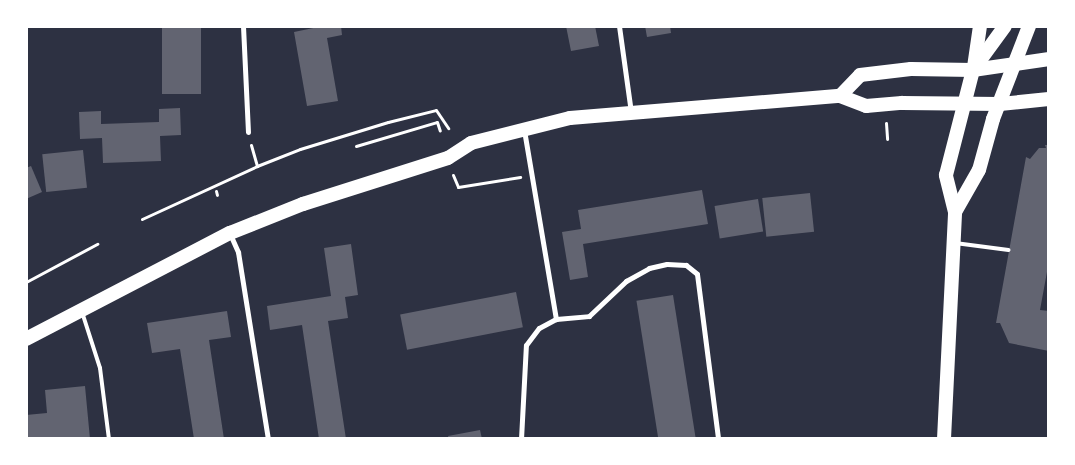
<!DOCTYPE html>
<html>
<head>
<meta charset="utf-8">
<style>
	body { margin:0 }
	#map { position:relative; width:1075px; height:465px; overflow:hidden; background:#2d3142; font-family:Roboto,sans-serif }
	div>[style] { position:absolute }
	[style*='--x'] { left:calc(var(--x)*1px); top:calc(var(--y)*1px); width:calc(var(--w)*1px); rotate:calc(var(--a)*1deg) }
	.building>* { inset:0; background:#626471; transform-origin:0 0 }
	.path>* { height:3px; margin:-1.5px; padding:0 1.5px; transform-origin:1.5px; border-radius:1.5px; background:#fff }
	.service>* { height:4px; margin:-2px; padding:0 2px; transform-origin:2px; border-radius:2px; background:#fff }
	.minor>* { height:5px; margin:-2.5px; padding:0 2.5px; transform-origin:2.5px; border-radius:2.5px; background:#fff }
	.trunk>* { height:14px; margin:-7px; padding:0 7px; transform-origin:7px; border-radius:7px; background:#fff }
	span { translate:-50% -50%; white-space:nowrap; text-align:center; line-height:1.15; -webkit-text-stroke:4.5px #fff; paint-order:stroke }
	.frame { position:absolute; inset:0; border:28px solid #fff; pointer-events:none }
</style>
</head>
<body>
<div id="map">
	<div class="building">
		<div style="left:162px;top:26px;width:39px;height:68px"></div>
		<div style="clip-path:polygon(323px 26px,341px 26px,342px 35px,327px 38px,338px 101px,307px 106px,294px 32px)"></div>
		<div style="clip-path:polygon(566px 26px,595px 26px,599px 46px,571px 51px)"></div>
		<div style="clip-path:polygon(645px 26px,670px 26px,671px 33px,647px 37px)"></div>
		<div style="clip-path:polygon(180px 108px,181px 135px,160px 136px,161px 161px,103px 163px,102px 138px,80px 139px,79px 112px,101px 111px,101px 124px,159px 122px,159px 109px)"></div>
		<div style="clip-path:polygon(1045px 145px,1049px 145px,1049px 261px,1040px 310px,1049px 311px,1049px 351px,1009px 343px,1000px 323px,996px 323px,1026px 157px,1030px 159px,1039px 148px,1046px 148px)"></div>
		<div style="left:83px;top:150px;width:38px;height:41px;rotate:84deg"></div>
		<div style="clip-path:polygon(31px 166px,42px 192px,26px 199px,26px 168px)"></div>
		<div style="clip-path:polygon(702px 190px,708px 224px,583px 244px,588px 277px,570px 280px,562px 232px,581px 229px,578px 210px)"></div>
		<div style="left:810px;top:193px;width:39px;height:48px;rotate:84deg"></div>
		<div style="left:758px;top:199px;width:33px;height:44px;rotate:81deg"></div>
		<div style="clip-path:polygon(351px 244px,358px 295px,345px 297px,348px 318px,328px 321px,346px 439px,319px 439px,302px 325px,270px 330px,267px 306px,331px 296px,324px 248px)"></div>
		<div style="left:516px;top:292px;width:36px;height:118px;rotate:79deg"></div>
		<div style="left:673px;top:295px;width:146px;height:37px;rotate:81deg"></div>
		<div style="clip-path:polygon(227px 311px,231px 337px,209px 340px,224px 439px,194px 439px,180px 349px,152px 353px,147px 323px)"></div>
		<div style="clip-path:polygon(85px 386px,90px 439px,26px 439px,26px 415px,47px 413px,45px 390px)"></div>
		<div style="clip-path:polygon(480px 430px,482px 439px,449px 439px,448px 436px)"></div>
	</div>
	<div class="path">
		<div style="--x:886;--y:123;--w:16;--a:86"></div>
		<div style="--x:251;--y:145;--w:22;--a:74"></div>
		<div style="--x:356;--y:146;--w:84;--a:-16.5"></div>
		<div style="--x:437;--y:122;--w:9;--a:72"></div>
		<div style="--x:453;--y:175;--w:13;--a:67"></div>
		<div style="--x:458;--y:187;--w:63;--a:-9.2"></div>
		<div style="--x:216;--y:191;--w:4;--a:76"></div>
		<div style="--x:142;--y:219;--w:127;--a:-24.7"></div>
		<div style="--x:257;--y:166;--w:46;--a:-21.6"></div>
		<div style="--x:300;--y:149;--w:92;--a:-17.1"></div>
		<div style="--x:388;--y:122;--w:49;--a:-14"></div>
		<div style="--x:436;--y:110;--w:22;--a:56"></div>
		<div style="--x:26;--y:282;--w:81;--a:-28.2"></div>
	</div>
	<div class="service">
		<div style="--x:955;--y:243;--w:54;--a:7.4"></div>
		<div style="--x:82;--y:312;--w:59;--a:72.2"></div>
		<div style="--x:100;--y:368;--w:72;--a:82.8"></div>
	</div>
	<div class="minor">
		<div style="--x:243;--y:26;--w:106;--a:87.3"></div>
		<div style="--x:619;--y:26;--w:87;--a:82.1"></div>
		<div style="--x:524;--y:130;--w:192;--a:80.4"></div>
		<div style="--x:230;--y:234;--w:20;--a:66"></div>
		<div style="--x:238;--y:252;--w:189;--a:80.9"></div>
		<div style="--x:521;--y:439;--w:94;--a:-87"></div>
		<div style="--x:526;--y:345;--w:21;--a:-53"></div>
		<div style="--x:539;--y:328;--w:19;--a:-28"></div>
		<div style="--x:556;--y:319;--w:33;--a:-5"></div>
		<div style="--x:589;--y:316;--w:51;--a:-43.4"></div>
		<div style="--x:626;--y:281;--w:26;--a:-29"></div>
		<div style="--x:649;--y:268;--w:18;--a:-13"></div>
		<div style="--x:667;--y:264;--w:19;--a:3"></div>
		<div style="--x:686;--y:265;--w:14;--a:39"></div>
		<div style="--x:697;--y:274;--w:166;--a:82.7"></div>
	</div>
	<div class="trunk">
		<div style="--x:974;--y:67;--w:41;--a:-81.7"></div>
		<div style="--x:840;--y:96;--w:29;--a:-46"></div>
		<div style="--x:860;--y:75;--w:51;--a:-6.7"></div>
		<div style="--x:911;--y:69;--w:62;--a:0.9"></div>
		<div style="--x:973;--y:70;--w:77;--a:-8.2"></div>
		<div style="--x:955;--y:212;--w:48;--a:-60.3"></div>
		<div style="--x:979;--y:170;--w:53;--a:-74.6"></div>
		<div style="--x:993;--y:119;--w:100;--a:-68.8"></div>
		<div style="--x:26;--y:339;--w:230;--a:-27.5"></div>
		<div style="--x:230;--y:233;--w:79;--a:-21.7"></div>
		<div style="--x:303;--y:204;--w:152;--a:-17.6"></div>
		<div style="--x:448;--y:158;--w:27;--a:-33"></div>
		<div style="--x:471;--y:143;--w:102;--a:-14.2"></div>
		<div style="--x:570;--y:118;--w:271;--a:-4.7"></div>
		<div style="--x:840;--y:96;--w:28;--a:21"></div>
		<div style="--x:866;--y:106;--w:36;--a:-5"></div>
		<div style="--x:902;--y:103;--w:98;--a:0.6"></div>
		<div style="--x:1000;--y:104;--w:49;--a:-5.8"></div>
		<div style="--x:944;--y:439;--w:227;--a:-87.2"></div>
		<div style="--x:955;--y:212;--w:38;--a:-104"></div>
		<div style="--x:946;--y:175;--w:108;--a:-75.6"></div>
		<div style="--x:973;--y:70;--w:54;--a:-54"></div>
	</div>
	<div class="frame"></div>
</div>
</body>
</html>
